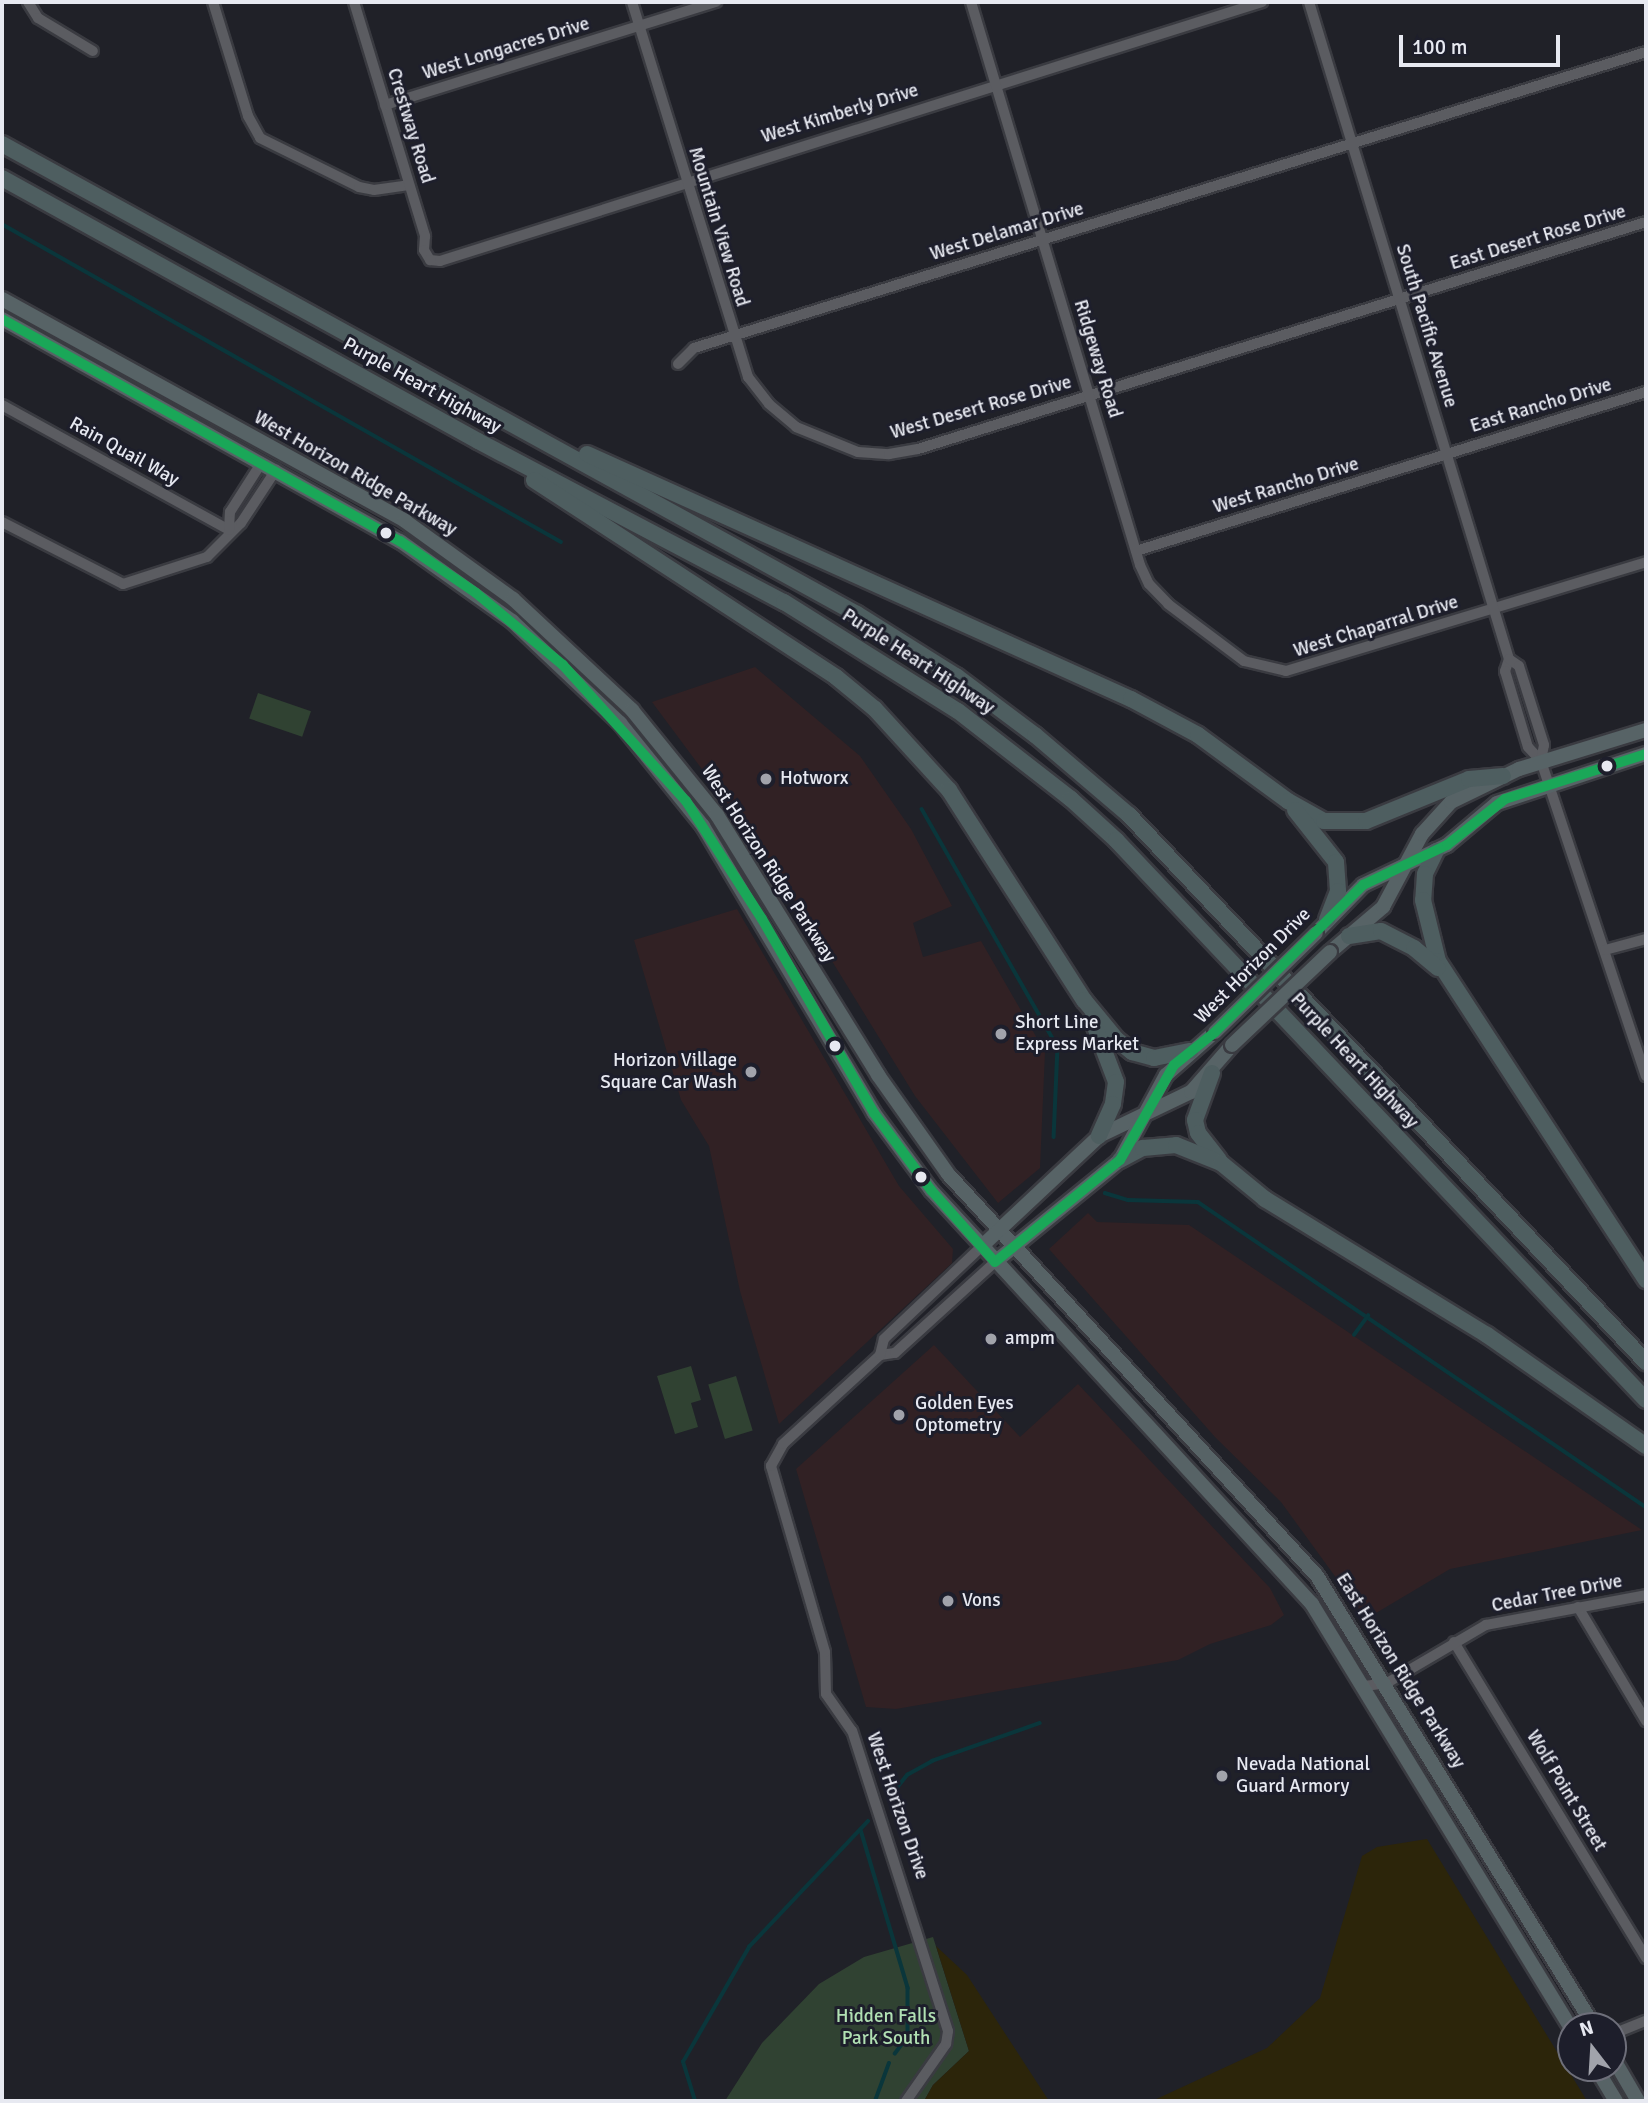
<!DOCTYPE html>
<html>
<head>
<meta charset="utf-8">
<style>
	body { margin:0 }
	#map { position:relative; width:1648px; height:2103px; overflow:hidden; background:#202128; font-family:Signika,sans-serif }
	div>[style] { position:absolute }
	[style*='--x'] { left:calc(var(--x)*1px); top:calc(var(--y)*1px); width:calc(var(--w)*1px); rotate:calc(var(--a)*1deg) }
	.commercial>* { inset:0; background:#312124 }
	.green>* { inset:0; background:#304232; transform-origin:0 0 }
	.sand>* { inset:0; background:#2c250a }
	.stream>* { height:3.5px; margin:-1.75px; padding:0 1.75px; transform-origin:1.75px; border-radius:1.75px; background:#0a363b }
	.roads { filter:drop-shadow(2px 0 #3a3b41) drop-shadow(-2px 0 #3a3b41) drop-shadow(0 2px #3a3b41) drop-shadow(0 -2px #3a3b41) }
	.minor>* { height:10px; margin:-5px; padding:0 5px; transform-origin:5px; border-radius:5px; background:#5b5c61 }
	.major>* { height:14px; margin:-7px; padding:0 7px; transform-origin:7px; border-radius:7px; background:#576366 }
	.highway>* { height:16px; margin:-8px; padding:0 8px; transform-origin:8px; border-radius:8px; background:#4e5e60 }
	.bridges { filter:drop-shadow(2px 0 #3a3b41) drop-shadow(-2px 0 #3a3b41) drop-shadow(0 2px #3a3b41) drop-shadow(0 -2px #3a3b41) }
	.major-bridge>* { height:14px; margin:-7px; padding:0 7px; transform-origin:7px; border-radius:7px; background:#576366 }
	.bus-1>* { height:10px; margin:-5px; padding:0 5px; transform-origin:5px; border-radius:5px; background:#1aa758 }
	.dots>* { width:19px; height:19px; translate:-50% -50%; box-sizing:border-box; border:4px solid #1d1e2b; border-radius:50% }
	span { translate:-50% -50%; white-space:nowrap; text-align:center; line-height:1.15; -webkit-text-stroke:6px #1d1e2b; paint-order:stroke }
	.street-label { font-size:19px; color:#e7e9f1 }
	.poi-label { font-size:19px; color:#e7e9f1 }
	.left { translate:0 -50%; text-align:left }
	.right { translate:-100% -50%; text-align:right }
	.park-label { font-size:19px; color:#b1e0b3 }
	.frame { position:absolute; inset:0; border:4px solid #e7e9f1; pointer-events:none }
	.north { position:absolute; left:1557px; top:2012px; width:70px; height:70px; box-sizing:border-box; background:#1d1e2b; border:2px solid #6e6f7a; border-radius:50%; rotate:343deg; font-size:19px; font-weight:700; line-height:28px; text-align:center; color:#e7e9f1 }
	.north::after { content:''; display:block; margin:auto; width:24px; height:32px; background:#a1a3ab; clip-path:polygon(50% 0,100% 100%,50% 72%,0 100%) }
	.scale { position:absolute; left:1399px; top:35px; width:161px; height:32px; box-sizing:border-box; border:4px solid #e7e9f1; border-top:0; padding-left:9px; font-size:21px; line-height:24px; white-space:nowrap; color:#e7e9f1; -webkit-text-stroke:5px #1d1e2b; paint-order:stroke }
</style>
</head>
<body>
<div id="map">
	<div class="commercial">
		<div style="clip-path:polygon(755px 667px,860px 756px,911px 829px,952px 906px,913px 923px,923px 957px,981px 941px,1045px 1052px,1040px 1168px,998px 1203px,915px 1096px,771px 862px,652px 702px)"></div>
		<div style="clip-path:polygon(737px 909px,899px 1186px,953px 1249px,952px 1263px,779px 1424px,740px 1291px,709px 1146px,681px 1100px,634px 940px)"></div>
		<div style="clip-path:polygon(1088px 1213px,1097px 1222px,1189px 1225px,1642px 1530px,1450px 1569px,1366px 1619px,1281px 1502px,1215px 1437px,1049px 1249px)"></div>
		<div style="clip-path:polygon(934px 1345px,1020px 1437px,1078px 1384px,1270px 1588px,1284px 1615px,1271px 1625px,1210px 1644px,1178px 1660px,896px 1709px,866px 1707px,796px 1469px)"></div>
	</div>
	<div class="green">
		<div style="left:258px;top:693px;width:56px;height:27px;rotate:19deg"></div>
		<div style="clip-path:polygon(691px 1366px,701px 1400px,691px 1403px,698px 1427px,675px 1434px,657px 1376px)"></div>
		<div style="left:736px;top:1376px;width:57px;height:29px;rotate:73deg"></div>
		<div style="clip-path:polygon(933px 1937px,969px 2051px,933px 2085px,924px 2101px,725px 2101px,762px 2043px,819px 1984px,864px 1957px)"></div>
	</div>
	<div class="sand">
		<div style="clip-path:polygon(1427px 1839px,1587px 2101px,1152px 2101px,1267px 2048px,1320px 1998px,1362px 1856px,1377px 1847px)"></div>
		<div style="clip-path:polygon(936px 1946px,967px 1975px,1049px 2101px,924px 2101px,933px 2085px,969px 2051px)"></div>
	</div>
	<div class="stream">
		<div style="--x:2;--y:224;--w:643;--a:29.63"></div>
		<div style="--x:922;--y:809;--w:274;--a:60.3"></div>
		<div style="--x:1058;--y:1047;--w:90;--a:92.5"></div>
		<div style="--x:1105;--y:1193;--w:24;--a:17"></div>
		<div style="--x:1128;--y:1200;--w:70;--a:1.6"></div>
		<div style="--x:1198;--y:1202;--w:542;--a:34.25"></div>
		<div style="--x:1354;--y:1335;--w:24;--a:-54"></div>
		<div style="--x:891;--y:1795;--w:26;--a:-51"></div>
		<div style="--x:907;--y:1775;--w:29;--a:-29"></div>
		<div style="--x:932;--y:1761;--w:114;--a:-19.4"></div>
		<div style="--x:861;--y:1830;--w:165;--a:73.4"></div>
		<div style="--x:908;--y:1988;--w:49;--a:90"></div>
		<div style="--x:908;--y:2037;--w:21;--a:127"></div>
		<div style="--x:695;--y:2101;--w:41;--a:-107.1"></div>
		<div style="--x:683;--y:2062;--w:133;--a:-60.1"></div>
		<div style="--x:749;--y:1947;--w:173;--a:-46.6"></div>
		<div style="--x:875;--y:2101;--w:40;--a:-69.8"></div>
	</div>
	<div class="roads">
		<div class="minor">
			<div style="--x:28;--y:2;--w:19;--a:58"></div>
			<div style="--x:38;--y:18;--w:64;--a:31"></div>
			<div style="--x:213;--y:2;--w:119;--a:72.9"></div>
			<div style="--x:248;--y:116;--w:25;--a:61"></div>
			<div style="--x:260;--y:138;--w:110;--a:26.3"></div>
			<div style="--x:359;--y:187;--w:15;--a:11"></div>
			<div style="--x:374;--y:190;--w:35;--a:-8"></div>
			<div style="--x:354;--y:2;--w:245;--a:73.1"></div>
			<div style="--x:425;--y:236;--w:14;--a:94"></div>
			<div style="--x:424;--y:250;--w:12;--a:59"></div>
			<div style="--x:430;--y:260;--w:10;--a:6"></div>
			<div style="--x:440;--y:261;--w:862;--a:-17.49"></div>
			<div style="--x:632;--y:2;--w:393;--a:72.8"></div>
			<div style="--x:748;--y:377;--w:34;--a:52"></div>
			<div style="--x:769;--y:404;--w:35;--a:40"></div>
			<div style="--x:796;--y:427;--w:67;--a:22"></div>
			<div style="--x:858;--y:452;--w:31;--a:4"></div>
			<div style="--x:889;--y:454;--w:29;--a:-10"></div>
			<div style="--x:918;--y:449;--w:763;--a:-17.32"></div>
			<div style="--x:971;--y:2;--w:588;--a:73.29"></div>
			<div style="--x:1140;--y:565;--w:21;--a:65"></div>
			<div style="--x:1149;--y:584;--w:28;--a:46"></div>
			<div style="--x:1168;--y:604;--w:95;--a:36.9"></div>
			<div style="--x:1244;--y:661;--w:43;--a:13.4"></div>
			<div style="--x:1286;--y:671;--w:376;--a:-16.8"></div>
			<div style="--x:1309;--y:2;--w:687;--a:73.07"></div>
			<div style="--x:1509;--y:659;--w:13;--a:108"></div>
			<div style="--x:1505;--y:671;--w:79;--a:73.2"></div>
			<div style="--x:1528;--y:747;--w:19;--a:47"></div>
			<div style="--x:1541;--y:761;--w:332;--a:71.6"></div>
			<div style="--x:385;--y:105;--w:347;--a:-17.3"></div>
			<div style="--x:678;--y:364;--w:23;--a:-45"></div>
			<div style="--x:694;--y:348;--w:997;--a:-17.27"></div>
			<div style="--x:2;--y:405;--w:259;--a:28.8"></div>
			<div style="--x:2;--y:522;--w:136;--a:27.1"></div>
			<div style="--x:123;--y:584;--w:88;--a:-17.8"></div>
			<div style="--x:207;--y:557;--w:48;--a:-45"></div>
			<div style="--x:241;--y:523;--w:64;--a:-56.6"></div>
			<div style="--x:229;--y:530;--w:18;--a:-87"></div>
			<div style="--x:230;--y:512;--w:59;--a:-57.4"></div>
			<div style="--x:1136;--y:551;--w:534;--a:-17.32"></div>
			<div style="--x:1509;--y:659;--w:12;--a:35"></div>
			<div style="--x:1519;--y:666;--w:83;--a:72.4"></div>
			<div style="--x:1544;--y:745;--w:16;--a:101"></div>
			<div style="--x:1605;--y:950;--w:42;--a:-15"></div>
			<div style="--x:880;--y:1355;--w:15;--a:-8"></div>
			<div style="--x:895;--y:1353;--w:135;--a:-42.3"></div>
			<div style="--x:1578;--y:1607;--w:133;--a:59.2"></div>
			<div style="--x:1454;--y:1642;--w:370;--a:58.7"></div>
			<div style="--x:1364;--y:1686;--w:23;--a:-7"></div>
			<div style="--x:1387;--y:1683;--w:115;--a:-30.4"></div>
			<div style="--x:1486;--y:1625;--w:163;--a:-10.6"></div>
			<div style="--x:1613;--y:2034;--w:35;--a:-22"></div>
			<div style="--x:906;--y:2101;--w:70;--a:-54.9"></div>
			<div style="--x:946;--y:2044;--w:13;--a:-81"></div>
			<div style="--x:948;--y:2031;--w:315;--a:-107.7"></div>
			<div style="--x:852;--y:1731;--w:45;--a:-125.1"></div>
			<div style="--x:826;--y:1694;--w:42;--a:-91.4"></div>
			<div style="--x:825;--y:1652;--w:194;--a:-106.2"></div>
			<div style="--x:771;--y:1466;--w:25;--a:-61"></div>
			<div style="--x:783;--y:1444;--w:132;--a:-42.5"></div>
			<div style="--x:880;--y:1355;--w:16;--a:-76"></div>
			<div style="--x:884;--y:1339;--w:134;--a:-43.5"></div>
		</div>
		<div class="major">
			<div style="--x:2;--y:299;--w:460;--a:28.8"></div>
			<div style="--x:405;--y:521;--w:133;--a:35.8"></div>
			<div style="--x:513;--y:599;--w:163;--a:43"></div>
			<div style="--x:632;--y:710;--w:135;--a:51"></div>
			<div style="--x:717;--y:815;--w:306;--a:58.2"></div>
			<div style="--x:878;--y:1075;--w:121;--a:54.7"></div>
			<div style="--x:948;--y:1174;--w:546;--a:47.45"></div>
			<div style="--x:1317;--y:1576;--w:528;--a:58.39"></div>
			<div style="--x:2;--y:319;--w:456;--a:29.2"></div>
			<div style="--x:400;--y:541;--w:138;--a:35.5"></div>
			<div style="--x:512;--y:621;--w:149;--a:43.4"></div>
			<div style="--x:620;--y:723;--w:132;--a:51.1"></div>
			<div style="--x:703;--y:826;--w:334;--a:59.2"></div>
			<div style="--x:874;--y:1113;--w:96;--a:53.5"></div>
			<div style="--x:931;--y:1190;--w:563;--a:47.38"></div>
			<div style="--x:1312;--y:1604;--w:497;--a:58.6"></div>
			<div style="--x:1316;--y:933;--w:67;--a:-45.6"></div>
			<div style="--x:1363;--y:885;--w:93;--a:-25.5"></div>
			<div style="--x:1447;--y:845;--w:65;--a:-40"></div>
			<div style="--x:1497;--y:803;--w:157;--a:-18.2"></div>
			<div style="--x:1330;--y:952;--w:70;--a:-40.3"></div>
			<div style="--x:1383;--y:907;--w:83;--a:-61.9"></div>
			<div style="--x:1422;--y:834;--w:43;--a:-47.8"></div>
			<div style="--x:1451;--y:802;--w:76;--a:-25.9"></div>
			<div style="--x:1519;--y:769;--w:133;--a:-17.1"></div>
			<div style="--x:981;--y:1247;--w:162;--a:-43.2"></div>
			<div style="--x:1099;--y:1136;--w:102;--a:-25.6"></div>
			<div style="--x:1191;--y:1092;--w:62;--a:-48.9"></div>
			<div style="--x:995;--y:1262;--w:161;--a:-39.2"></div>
			<div style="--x:1120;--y:1160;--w:97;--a:-61.6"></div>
			<div style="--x:1166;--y:1075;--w:65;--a:-41.3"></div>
			<div style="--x:1613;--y:2058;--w:50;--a:59.8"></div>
			<div style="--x:1596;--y:2068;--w:39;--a:59"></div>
		</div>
		<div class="highway">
			<div style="--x:2;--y:144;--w:976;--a:28.8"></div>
			<div style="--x:857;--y:614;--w:117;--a:32.1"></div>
			<div style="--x:956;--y:676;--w:99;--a:36.8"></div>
			<div style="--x:1035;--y:735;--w:123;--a:40.4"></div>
			<div style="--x:1129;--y:815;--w:753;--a:46.62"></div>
			<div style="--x:2;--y:178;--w:544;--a:28.92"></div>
			<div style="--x:478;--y:441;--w:346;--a:27.8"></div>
			<div style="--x:784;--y:602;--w:205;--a:32.1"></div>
			<div style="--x:958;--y:711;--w:143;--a:37.9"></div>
			<div style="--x:1071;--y:799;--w:61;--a:42.3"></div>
			<div style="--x:1116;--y:840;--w:771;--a:46.58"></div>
			<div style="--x:587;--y:454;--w:597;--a:24.25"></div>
			<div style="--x:1131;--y:699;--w:76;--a:28.2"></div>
			<div style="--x:1198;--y:735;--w:112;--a:36.3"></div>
			<div style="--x:1288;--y:801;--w:41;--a:29.1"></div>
			<div style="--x:1324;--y:821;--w:42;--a:0"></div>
			<div style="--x:1366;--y:821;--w:111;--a:-22.2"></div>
			<div style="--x:1469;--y:779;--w:34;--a:-5"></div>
			<div style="--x:534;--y:480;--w:361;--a:33.1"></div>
			<div style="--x:836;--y:677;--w:50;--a:39.4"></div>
			<div style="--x:875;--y:709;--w:110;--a:47.6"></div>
			<div style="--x:949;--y:790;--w:250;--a:57.3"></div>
			<div style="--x:1084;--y:1000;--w:50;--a:50.6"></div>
			<div style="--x:1116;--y:1039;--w:21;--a:39"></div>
			<div style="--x:1132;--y:1052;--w:23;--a:15"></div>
			<div style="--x:1154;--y:1058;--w:37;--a:-11"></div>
			<div style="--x:1295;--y:810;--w:66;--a:51.7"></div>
			<div style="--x:1336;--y:862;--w:29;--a:86"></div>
			<div style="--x:1338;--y:891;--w:31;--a:111"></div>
			<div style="--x:1436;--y:851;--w:25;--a:116"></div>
			<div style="--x:1425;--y:874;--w:26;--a:94"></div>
			<div style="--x:1423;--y:900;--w:63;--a:76.2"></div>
			<div style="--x:1438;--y:961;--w:381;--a:56.9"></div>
			<div style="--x:1349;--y:936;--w:32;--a:-9"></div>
			<div style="--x:1381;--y:931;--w:37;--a:27"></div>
			<div style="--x:1414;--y:948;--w:31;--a:40"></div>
			<div style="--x:1092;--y:1019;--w:67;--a:69.1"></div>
			<div style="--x:1116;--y:1082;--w:22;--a:98"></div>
			<div style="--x:1113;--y:1104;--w:35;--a:114"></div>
			<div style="--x:1212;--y:1073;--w:50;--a:109.9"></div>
			<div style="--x:1195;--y:1120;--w:13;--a:77"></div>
			<div style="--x:1198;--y:1133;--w:34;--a:52"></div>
			<div style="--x:1120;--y:1160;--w:26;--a:-28"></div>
			<div style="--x:1143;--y:1148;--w:33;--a:-5"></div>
			<div style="--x:1176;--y:1145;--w:48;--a:21.8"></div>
			<div style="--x:1221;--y:1163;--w:57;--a:39.3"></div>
			<div style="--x:1265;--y:1199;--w:260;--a:31.5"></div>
			<div style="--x:1487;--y:1335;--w:194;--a:34.9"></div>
		</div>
	</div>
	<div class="bridges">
		<div class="major-bridge">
			<div style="--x:1215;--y:1032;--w:141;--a:-44.4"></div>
			<div style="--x:1232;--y:1045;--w:135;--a:-43.5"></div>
		</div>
	</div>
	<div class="bus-1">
		<div style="--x:2;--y:319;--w:456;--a:29.2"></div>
		<div style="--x:400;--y:541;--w:92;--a:34.4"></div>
		<div style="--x:476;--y:593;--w:113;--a:39.6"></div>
		<div style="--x:563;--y:665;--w:183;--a:47.9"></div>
		<div style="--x:686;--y:801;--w:140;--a:57.2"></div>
		<div style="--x:762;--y:919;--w:224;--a:60"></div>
		<div style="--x:874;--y:1113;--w:96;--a:53.5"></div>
		<div style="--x:931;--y:1190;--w:96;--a:48.4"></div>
		<div style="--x:995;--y:1262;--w:161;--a:-39.2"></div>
		<div style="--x:1120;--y:1160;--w:109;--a:-60.4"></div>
		<div style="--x:1174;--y:1065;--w:53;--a:-38.8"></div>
		<div style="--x:1215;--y:1032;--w:209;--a:-44.8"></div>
		<div style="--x:1363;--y:885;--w:93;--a:-25.5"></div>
		<div style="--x:1447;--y:845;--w:74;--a:-38.4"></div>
		<div style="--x:1505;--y:799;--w:148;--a:-17.7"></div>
	</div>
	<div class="dots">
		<div style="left:386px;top:533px;background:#e7e9f1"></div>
		<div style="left:1607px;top:766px;background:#e7e9f1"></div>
		<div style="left:766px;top:779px;background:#a1a3ab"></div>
		<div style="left:1001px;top:1034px;background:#a1a3ab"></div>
		<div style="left:835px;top:1046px;background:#e7e9f1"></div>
		<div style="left:751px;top:1072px;background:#a1a3ab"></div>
		<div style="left:921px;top:1177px;background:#e7e9f1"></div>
		<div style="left:991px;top:1339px;background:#a1a3ab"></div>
		<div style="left:899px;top:1415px;background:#a1a3ab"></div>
		<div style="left:948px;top:1601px;background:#a1a3ab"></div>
		<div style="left:1222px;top:1776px;background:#a1a3ab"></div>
	</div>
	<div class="street-label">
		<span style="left:506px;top:49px;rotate:-17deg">West Longacres Drive</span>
		<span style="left:840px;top:114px;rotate:-17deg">West Kimberly Drive</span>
		<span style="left:410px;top:126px;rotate:73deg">Crestway Road</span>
		<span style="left:718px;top:227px;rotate:73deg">Mountain View Road</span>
		<span style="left:1007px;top:232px;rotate:-17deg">West Delamar Drive</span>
		<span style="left:1538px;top:238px;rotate:-17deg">East Desert Rose Drive</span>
		<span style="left:1426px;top:326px;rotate:73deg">South Pacific Avenue</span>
		<span style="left:1097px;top:359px;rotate:73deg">Ridgeway Road</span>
		<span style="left:422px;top:386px;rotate:29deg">Purple Heart Highway</span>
		<span style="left:1541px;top:406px;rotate:-17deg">East Rancho Drive</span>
		<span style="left:981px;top:408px;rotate:-16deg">West Desert Rose Drive</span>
		<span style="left:124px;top:452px;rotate:29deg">Rain Quail Way</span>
		<span style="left:355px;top:474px;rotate:30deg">West Horizon Ridge Parkway</span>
		<span style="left:1286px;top:486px;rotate:-17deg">West Rancho Drive</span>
		<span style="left:1376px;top:627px;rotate:-17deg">West Chaparral Drive</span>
		<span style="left:918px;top:662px;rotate:33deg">Purple Heart Highway</span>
		<span style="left:768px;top:864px;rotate:57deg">West Horizon Ridge Parkway</span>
		<span style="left:1253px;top:966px;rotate:-45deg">West Horizon Drive</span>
		<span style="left:1354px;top:1061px;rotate:47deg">Purple Heart Highway</span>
		<span style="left:1557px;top:1594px;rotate:-11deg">Cedar Tree Drive</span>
		<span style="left:1400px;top:1671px;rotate:58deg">East Horizon Ridge Parkway</span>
		<span style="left:1566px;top:1791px;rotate:59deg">Wolf Point Street</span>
		<span style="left:897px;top:1806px;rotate:71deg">West Horizon Drive</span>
	</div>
	<div class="poi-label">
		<span class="left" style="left:780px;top:779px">Hotworx</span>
		<span class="left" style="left:1015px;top:1034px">Short Line<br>Express Market</span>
		<span class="right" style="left:737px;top:1072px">Horizon Village<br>Square Car Wash</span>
		<span class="left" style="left:1005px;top:1339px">ampm</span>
		<span class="left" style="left:915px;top:1415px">Golden Eyes<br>Optometry</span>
		<span class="left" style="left:962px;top:1601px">Vons</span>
		<span class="left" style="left:1236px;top:1776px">Nevada National<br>Guard Armory</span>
	</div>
	<div class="park-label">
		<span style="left:886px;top:2028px">Hidden Falls<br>Park South</span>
	</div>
	<div class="frame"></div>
	<div class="north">N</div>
	<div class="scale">100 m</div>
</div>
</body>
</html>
